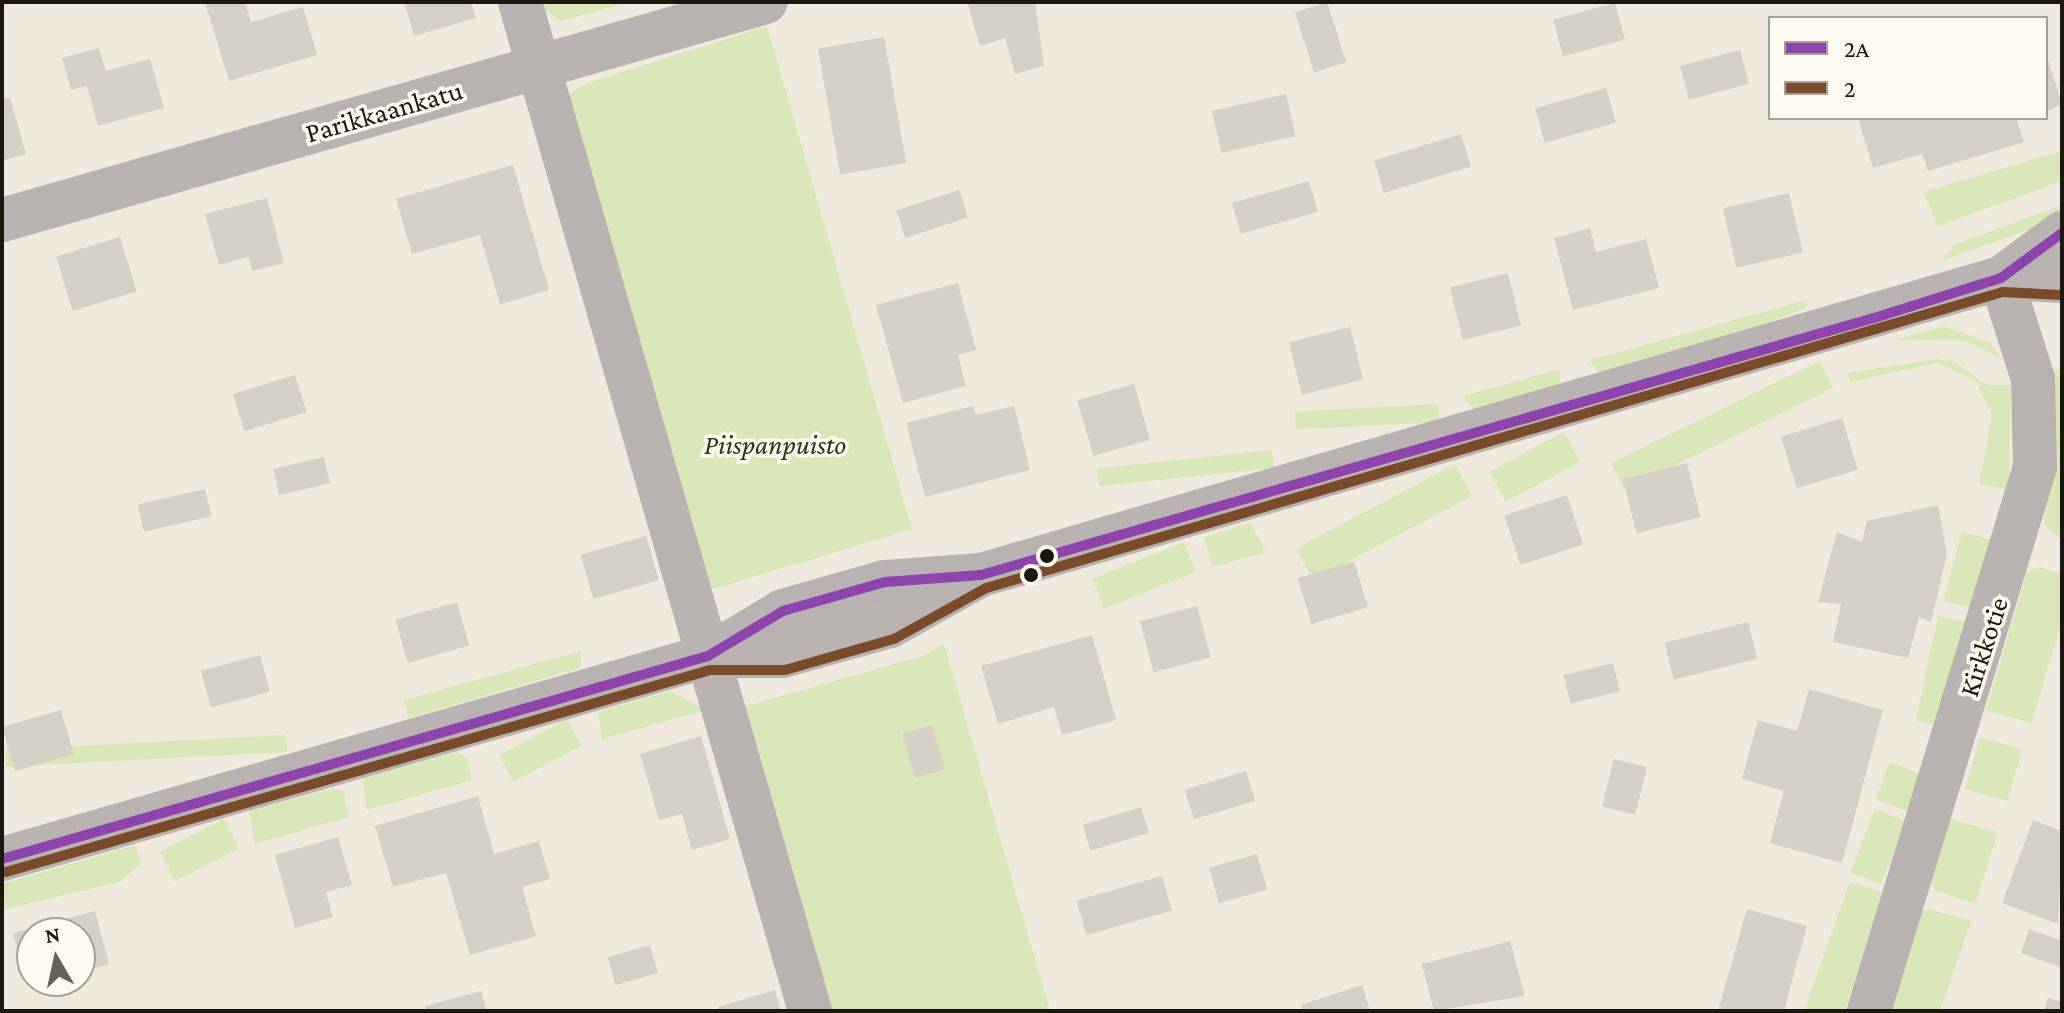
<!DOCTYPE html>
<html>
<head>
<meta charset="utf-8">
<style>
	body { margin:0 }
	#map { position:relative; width:2064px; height:1013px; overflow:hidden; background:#efeadd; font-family:"Crimson Pro",serif }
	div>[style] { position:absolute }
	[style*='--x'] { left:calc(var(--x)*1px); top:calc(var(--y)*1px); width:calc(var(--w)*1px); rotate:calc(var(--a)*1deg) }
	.green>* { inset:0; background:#d9e6b8; transform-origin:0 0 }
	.building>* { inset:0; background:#d4d0c6; transform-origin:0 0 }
	.minor>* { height:44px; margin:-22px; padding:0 22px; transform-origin:22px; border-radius:22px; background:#b8b3b1 }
	.tertiary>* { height:44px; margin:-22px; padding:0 22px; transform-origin:22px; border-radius:22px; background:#b8b3b1 }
	.bus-1>* { height:10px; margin:-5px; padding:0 5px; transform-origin:5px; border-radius:5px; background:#8e44ad }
	.bus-2>* { height:10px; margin:-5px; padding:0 5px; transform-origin:5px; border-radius:5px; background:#7a4b2a }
	.dots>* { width:22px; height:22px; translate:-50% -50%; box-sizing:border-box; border:4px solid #fffbf1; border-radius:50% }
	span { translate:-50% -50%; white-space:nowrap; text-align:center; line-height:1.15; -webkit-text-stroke:7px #fffbf1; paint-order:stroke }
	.street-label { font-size:28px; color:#1b180f }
	.park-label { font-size:28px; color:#2a3514; font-style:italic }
	.frame { position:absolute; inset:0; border:4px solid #1b180f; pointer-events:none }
	.legend { position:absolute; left:1768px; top:16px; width:280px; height:104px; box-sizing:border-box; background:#fffbf1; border:2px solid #a4a097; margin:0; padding:10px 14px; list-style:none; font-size:24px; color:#1b180f }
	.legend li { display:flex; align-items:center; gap:16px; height:40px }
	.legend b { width:40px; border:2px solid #a4a097 }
	.north { position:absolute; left:16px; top:917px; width:80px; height:80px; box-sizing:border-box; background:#fffbf1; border:2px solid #a4a097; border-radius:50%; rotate:351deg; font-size:22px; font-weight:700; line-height:32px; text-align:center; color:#1b180f }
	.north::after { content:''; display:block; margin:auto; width:28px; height:36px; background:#656257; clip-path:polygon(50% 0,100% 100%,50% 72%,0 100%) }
</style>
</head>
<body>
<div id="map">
	<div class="green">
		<div style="clip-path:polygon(535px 2px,629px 2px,561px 21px)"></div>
		<div style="clip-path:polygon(767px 26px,912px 529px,713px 589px,701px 575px,566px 109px,572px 91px,590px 82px)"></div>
		<div style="clip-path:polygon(2062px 151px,2062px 181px,1938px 226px,1923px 192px)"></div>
		<div style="clip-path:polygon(2062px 205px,2062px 218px,1943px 260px,1954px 245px)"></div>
		<div style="clip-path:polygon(1806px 300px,1807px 308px,1723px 339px,1600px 374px,1590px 360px)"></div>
		<div style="clip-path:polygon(1944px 326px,1990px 343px,2003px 360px,1965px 341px,1895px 340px)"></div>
		<div style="clip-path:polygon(1936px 359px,1953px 361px,1986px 385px,2011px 385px,2009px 489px,1979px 484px,1992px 415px,1975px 380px,1937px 363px,1850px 382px,1848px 373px)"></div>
		<div style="left:1820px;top:361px;width:30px;height:232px;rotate:64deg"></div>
		<div style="clip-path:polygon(2062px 368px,2062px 540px,2044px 525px,2054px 371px)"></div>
		<div style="clip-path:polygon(1560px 369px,1560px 387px,1474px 410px,1463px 396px)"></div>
		<div style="left:1438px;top:404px;width:18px;height:143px;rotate:87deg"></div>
		<div style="left:1564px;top:432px;width:34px;height:84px;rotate:62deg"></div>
		<div style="left:1272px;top:450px;width:18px;height:176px;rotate:84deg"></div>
		<div style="left:1455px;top:464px;width:36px;height:180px;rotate:62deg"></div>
		<div style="clip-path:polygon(1250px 523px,1266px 552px,1213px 567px,1204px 537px)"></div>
		<div style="left:1962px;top:532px;width:35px;height:71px;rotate:15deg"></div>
		<div style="left:1184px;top:542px;width:32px;height:99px;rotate:68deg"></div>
		<div style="clip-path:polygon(2040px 567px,2062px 574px,2062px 622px,2031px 723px,1986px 710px,2027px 572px)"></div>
		<div style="left:1938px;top:616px;width:33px;height:107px;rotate:12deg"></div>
		<div style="clip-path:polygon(944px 644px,1050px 1011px,825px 1011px,743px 707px,922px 656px)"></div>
		<div style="clip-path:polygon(581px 651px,580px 668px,409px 718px,404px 700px)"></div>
		<div style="clip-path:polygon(671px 691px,705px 710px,602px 739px,598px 712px)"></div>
		<div style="left:567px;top:719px;width:30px;height:77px;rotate:62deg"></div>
		<div style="left:286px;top:735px;width:17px;height:281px;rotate:87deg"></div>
		<div style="left:1980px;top:737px;width:44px;height:54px;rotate:16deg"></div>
		<div style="clip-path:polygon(457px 752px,466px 757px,472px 780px,367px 810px,363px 779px)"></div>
		<div style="left:1890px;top:762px;width:34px;height:40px;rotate:21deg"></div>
		<div style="clip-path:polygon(335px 788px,343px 791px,349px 817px,255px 844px,249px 811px)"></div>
		<div style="left:1875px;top:809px;width:33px;height:68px;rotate:21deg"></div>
		<div style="left:224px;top:819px;width:33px;height:72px;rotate:63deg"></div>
		<div style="clip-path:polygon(1949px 819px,1998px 832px,1975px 904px,1935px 890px,1929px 881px)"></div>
		<div style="clip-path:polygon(136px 845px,141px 863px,120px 882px,5px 909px,2px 884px)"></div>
		<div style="clip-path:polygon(1850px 882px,1883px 892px,1845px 1011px,1804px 1011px)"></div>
		<div style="clip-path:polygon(1928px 909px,1971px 921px,1940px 1011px,1892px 1011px,1918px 913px)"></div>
	</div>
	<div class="building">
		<div style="clip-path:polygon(205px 2px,245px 2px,251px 22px,303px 7px,317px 55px,229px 81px)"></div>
		<div style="clip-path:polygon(404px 2px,471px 2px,476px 18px,414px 36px)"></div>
		<div style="clip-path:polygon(967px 2px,1035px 2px,1044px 66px,1015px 74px,1005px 38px,980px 46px)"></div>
		<div style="left:1327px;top:2px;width:63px;height:34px;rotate:72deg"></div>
		<div style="left:1615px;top:3px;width:38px;height:64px;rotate:75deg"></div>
		<div style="left:884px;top:37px;width:128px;height:67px;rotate:80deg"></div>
		<div style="clip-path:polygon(99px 48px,106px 71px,150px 59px,164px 108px,98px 126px,87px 86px,71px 90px,62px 58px)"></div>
		<div style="left:1740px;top:50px;width:35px;height:62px;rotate:75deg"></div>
		<div style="clip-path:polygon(2046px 53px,2062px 104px,2046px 112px)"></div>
		<div style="left:1606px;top:88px;width:36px;height:74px;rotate:74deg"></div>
		<div style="left:1286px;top:94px;width:43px;height:76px;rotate:77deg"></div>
		<div style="clip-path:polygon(10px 98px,26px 154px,2px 161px,2px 100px)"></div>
		<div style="clip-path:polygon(1858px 118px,2022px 118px,2017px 120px,2024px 142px,1928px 171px,1922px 154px,1873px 168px)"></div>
		<div style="left:1461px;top:134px;width:34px;height:91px;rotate:73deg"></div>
		<div style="clip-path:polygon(513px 165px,549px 290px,500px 304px,480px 235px,412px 254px,396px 199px)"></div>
		<div style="left:1309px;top:181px;width:32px;height:80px;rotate:74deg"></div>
		<div style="left:959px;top:190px;width:29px;height:66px;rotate:72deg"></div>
		<div style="left:1789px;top:193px;width:61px;height:68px;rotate:77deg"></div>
		<div style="clip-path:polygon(267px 198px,284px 263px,252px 271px,248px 257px,219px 265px,205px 214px)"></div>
		<div style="clip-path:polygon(1590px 228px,1596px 252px,1646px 239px,1659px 288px,1573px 310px,1554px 238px)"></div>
		<div style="left:120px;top:237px;width:57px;height:67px;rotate:73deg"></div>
		<div style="left:1508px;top:273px;width:54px;height:60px;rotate:76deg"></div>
		<div style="clip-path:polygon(958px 283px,976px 350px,958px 355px,966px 386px,903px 403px,876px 305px)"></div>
		<div style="left:1350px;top:327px;width:54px;height:63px;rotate:76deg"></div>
		<div style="left:295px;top:375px;width:39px;height:65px;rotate:73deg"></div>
		<div style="left:1134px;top:384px;width:58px;height:59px;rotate:74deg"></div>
		<div style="clip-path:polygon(973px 406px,976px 415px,1014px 406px,1030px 470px,925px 497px,906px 423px)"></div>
		<div style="left:1842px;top:418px;width:54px;height:64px;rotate:73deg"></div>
		<div style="left:324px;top:457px;width:27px;height:52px;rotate:77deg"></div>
		<div style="left:1687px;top:463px;width:56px;height:66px;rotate:76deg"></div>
		<div style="left:205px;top:489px;width:28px;height:69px;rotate:77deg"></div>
		<div style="left:1567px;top:495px;width:52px;height:66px;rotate:72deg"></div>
		<div style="clip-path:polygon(1938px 505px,1947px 554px,1931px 622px,1919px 617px,1908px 658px,1833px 642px,1841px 604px,1818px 602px,1837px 532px,1862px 542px,1867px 521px)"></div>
		<div style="left:646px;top:536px;width:46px;height:68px;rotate:74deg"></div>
		<div style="left:1354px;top:561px;width:48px;height:59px;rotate:73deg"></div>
		<div style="left:457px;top:602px;width:45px;height:64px;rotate:74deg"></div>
		<div style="left:1197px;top:606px;width:53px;height:59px;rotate:75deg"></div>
		<div style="left:1748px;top:622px;width:38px;height:86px;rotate:76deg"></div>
		<div style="clip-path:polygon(1092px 635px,1116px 720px,1062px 735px,1054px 707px,998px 724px,981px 666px)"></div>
		<div style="left:260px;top:655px;width:38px;height:61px;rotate:75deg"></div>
		<div style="left:1613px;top:663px;width:29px;height:51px;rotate:76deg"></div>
		<div style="clip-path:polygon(1809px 689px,1883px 710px,1842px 863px,1770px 843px,1784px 791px,1742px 779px,1758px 720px,1797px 731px)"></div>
		<div style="left:61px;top:710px;width:46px;height:61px;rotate:74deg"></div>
		<div style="left:932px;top:725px;width:46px;height:31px;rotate:74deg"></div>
		<div style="clip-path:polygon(701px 736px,730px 839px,692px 850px,682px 814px,659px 820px,640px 754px)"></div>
		<div style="left:1614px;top:759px;width:34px;height:49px;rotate:14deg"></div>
		<div style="left:1246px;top:771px;width:31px;height:64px;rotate:73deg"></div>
		<div style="clip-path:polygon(478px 796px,494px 854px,539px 841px,550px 879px,522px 887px,536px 936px,470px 955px,446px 873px,393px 887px,375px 826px)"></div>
		<div style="left:1141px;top:807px;width:27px;height:61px;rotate:73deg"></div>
		<div style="clip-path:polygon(2033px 820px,2062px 831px,2058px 924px,2002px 903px)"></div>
		<div style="clip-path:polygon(338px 837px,352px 885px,326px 892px,333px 917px,295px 928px,275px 855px)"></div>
		<div style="left:1257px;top:854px;width:37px;height:50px;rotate:74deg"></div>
		<div style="left:1162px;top:876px;width:36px;height:89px;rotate:74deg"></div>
		<div style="clip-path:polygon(1747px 909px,1807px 926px,1784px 1011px,1718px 1011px)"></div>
		<div style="clip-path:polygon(95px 911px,109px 964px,80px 972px,80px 933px,32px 933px,32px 981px,44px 982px,28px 986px,13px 933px)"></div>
		<div style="clip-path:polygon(2029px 929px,2062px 941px,2062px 968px,2021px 953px)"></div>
		<div style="clip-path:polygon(1510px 941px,1525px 996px,1434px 1011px,1422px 964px)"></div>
		<div style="left:650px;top:945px;width:29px;height:44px;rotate:74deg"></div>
		<div style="clip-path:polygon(1362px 985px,1370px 1011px,1303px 1011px,1301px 1005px)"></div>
		<div style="clip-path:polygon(775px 990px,781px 1011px,719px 1011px,718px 1007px)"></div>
		<div style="clip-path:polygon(481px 991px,487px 1011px,426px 1011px,425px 1006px)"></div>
		<div style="clip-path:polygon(2048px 998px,2062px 1002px,2062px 1011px,2044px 1011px)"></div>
	</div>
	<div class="minor">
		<div style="--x:520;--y:2;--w:1050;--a:73.96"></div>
		<div style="--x:2;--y:220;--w:794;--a:-15.93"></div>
		<div style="--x:1869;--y:1011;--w:569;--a:-73.03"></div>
		<div style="--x:2035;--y:467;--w:88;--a:-91.3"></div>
		<div style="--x:2033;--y:379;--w:106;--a:-107.6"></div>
	</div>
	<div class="tertiary">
		<div style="--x:2001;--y:278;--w:76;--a:-36.4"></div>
		<div style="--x:710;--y:656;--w:72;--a:0"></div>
		<div style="--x:782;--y:656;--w:112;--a:-15.5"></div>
		<div style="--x:890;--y:626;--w:104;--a:-29.3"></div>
		<div style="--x:2;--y:859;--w:735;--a:-16.04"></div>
		<div style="--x:708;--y:656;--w:87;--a:-31"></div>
		<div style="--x:783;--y:611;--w:106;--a:-15.9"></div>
		<div style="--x:885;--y:582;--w:96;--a:-4.2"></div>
		<div style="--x:981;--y:575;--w:1062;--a:-16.23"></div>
		<div style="--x:2001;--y:278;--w:61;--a:2.8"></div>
	</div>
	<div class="bus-1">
		<div style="--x:2;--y:859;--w:735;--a:-16.04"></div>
		<div style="--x:708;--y:656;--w:87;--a:-31"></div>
		<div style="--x:783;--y:611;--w:106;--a:-15.9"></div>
		<div style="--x:885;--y:582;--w:96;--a:-4.2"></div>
		<div style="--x:981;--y:575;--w:929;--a:-16.06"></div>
		<div style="--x:1874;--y:318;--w:133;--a:-17.5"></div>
		<div style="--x:2001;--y:278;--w:76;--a:-36.4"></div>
	</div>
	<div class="bus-2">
		<div style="--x:6;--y:872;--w:732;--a:-16.01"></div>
		<div style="--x:710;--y:670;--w:75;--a:0"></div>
		<div style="--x:785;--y:670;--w:113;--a:-15.9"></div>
		<div style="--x:894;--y:639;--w:105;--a:-29"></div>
		<div style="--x:986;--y:588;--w:1059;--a:-16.23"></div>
		<div style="--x:2003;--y:292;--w:58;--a:3"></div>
	</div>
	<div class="dots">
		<div style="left:1047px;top:556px;background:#1b180f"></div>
		<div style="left:1031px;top:575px;background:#1b180f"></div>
	</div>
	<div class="street-label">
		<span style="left:384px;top:112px;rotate:-16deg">Parikkaankatu</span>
		<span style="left:1984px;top:647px;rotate:-72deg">Kirkkotie</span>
	</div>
	<div class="park-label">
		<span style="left:775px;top:445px">Piispanpuisto</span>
	</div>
	<div class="frame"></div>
	<ul class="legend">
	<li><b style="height:10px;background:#8e44ad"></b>2A</li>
	<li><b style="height:10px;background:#7a4b2a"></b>2</li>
	</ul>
	<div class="north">N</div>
</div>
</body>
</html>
